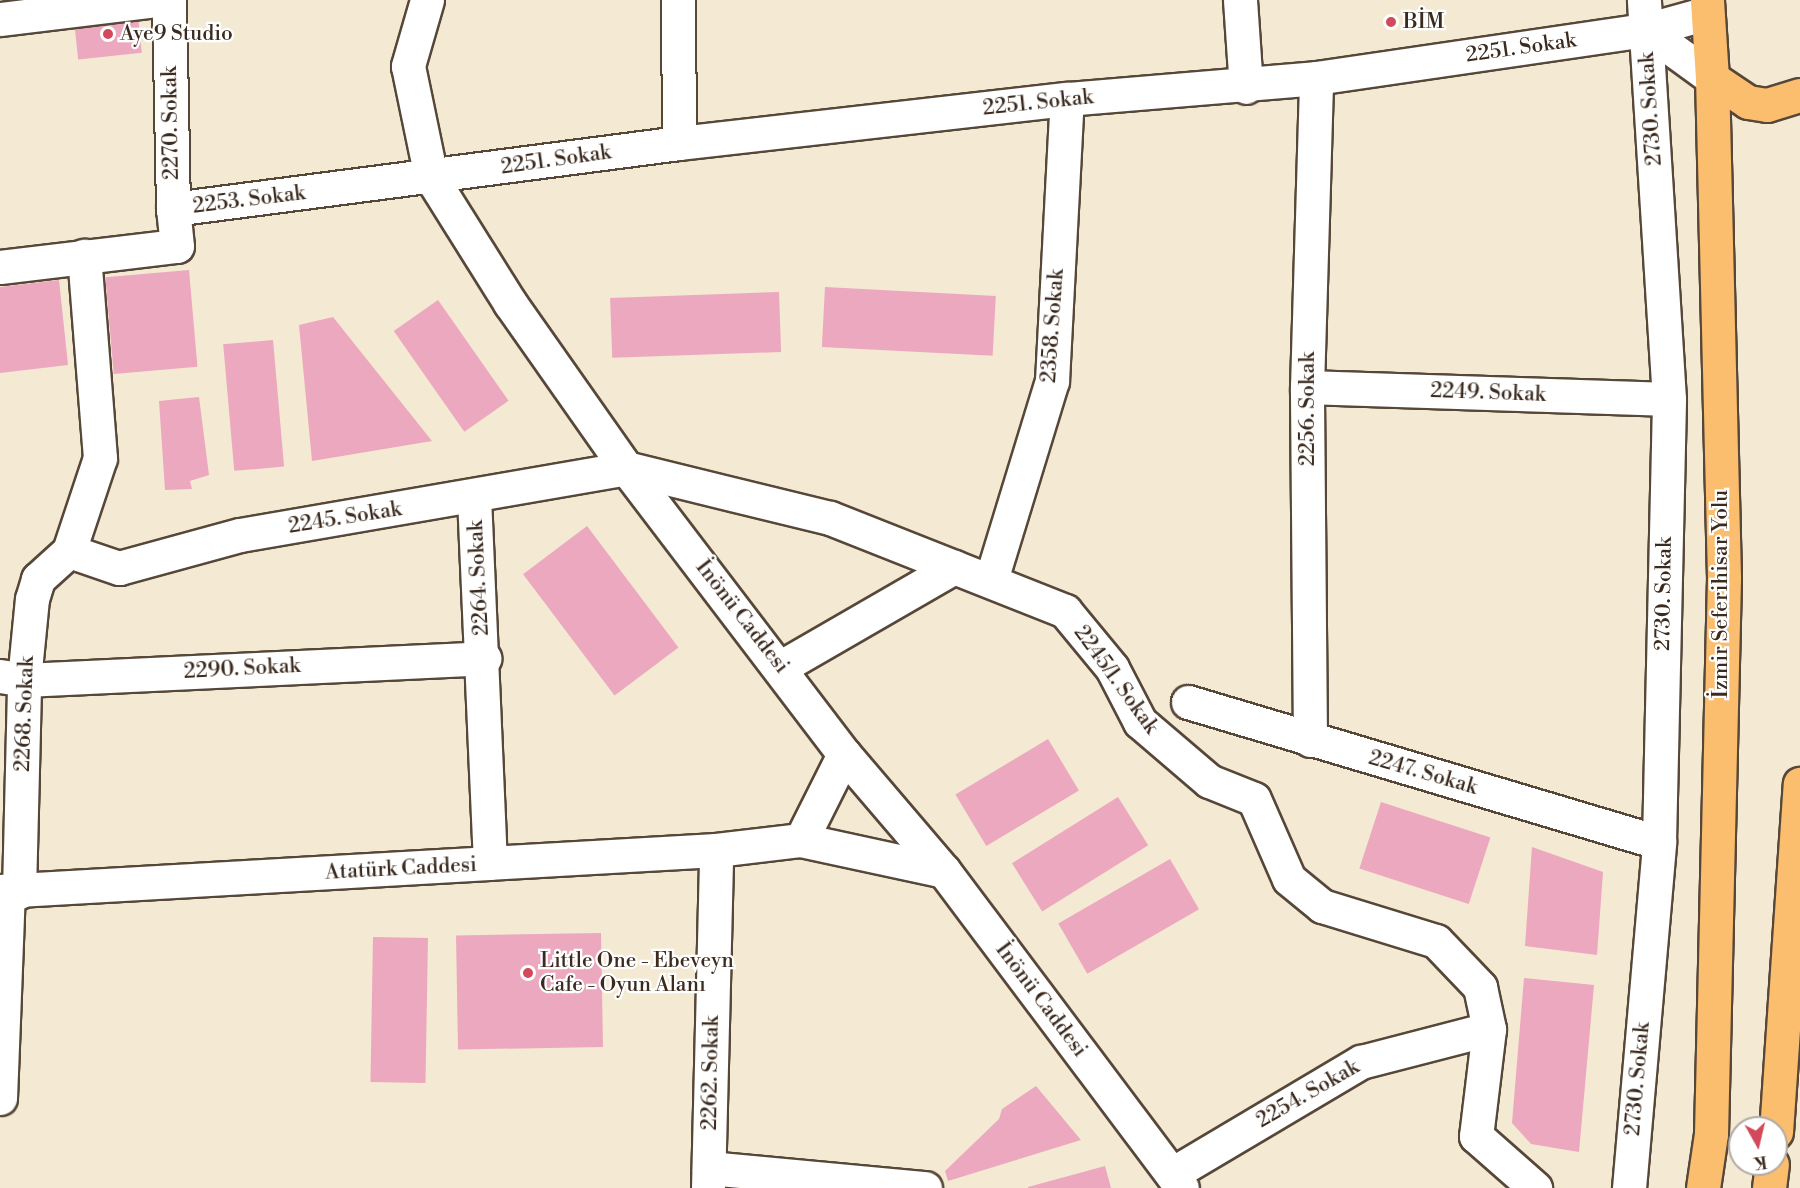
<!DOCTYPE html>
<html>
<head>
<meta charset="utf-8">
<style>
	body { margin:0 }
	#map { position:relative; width:1800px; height:1188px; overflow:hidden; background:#f4e9d2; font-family:"Libre Bodoni",serif }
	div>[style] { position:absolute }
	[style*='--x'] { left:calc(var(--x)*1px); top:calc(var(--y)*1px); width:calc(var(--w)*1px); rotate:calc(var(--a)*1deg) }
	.building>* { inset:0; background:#eca8bf; transform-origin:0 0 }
	.roads { filter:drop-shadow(2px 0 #574739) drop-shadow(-2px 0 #574739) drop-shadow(0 2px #574739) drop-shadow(0 -2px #574739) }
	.minor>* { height:33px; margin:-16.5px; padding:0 16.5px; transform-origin:16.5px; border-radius:16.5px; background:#fff }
	.major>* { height:33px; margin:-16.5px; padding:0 16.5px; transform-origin:16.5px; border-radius:16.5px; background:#fbbd6e }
	.dots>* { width:16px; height:16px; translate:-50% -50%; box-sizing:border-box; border:3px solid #fff; border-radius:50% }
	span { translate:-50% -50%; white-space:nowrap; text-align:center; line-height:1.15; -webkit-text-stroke:4.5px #fff; paint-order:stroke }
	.poi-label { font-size:21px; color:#3b2a1e }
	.left { translate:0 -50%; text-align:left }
	.street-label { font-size:21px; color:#3b2a1e }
	.north { position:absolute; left:1728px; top:1116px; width:60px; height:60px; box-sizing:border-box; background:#fff; border:2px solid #b1aaa5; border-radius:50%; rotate:172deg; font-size:16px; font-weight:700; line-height:24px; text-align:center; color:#3b2a1e }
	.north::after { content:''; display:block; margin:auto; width:21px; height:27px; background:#d1495b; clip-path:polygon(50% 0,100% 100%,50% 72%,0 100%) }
</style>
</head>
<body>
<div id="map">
	<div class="building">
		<div style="left:137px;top:7px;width:46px;height:64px;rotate:84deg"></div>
		<div style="left:189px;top:270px;width:97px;height:84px;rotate:85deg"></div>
		<div style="clip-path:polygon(59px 280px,68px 365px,0 373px,0 287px)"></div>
		<div style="left:825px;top:287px;width:171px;height:60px;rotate:3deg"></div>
		<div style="left:779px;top:292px;width:60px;height:169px;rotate:88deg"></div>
		<div style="left:438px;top:300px;width:123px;height:54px;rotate:55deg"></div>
		<div style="clip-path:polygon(333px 317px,432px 441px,312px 461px,299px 325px)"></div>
		<div style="left:273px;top:340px;width:127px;height:50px;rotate:85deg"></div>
		<div style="clip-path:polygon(199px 397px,209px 475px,190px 481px,192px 489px,165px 490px,159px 401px)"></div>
		<div style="left:587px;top:526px;width:152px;height:80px;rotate:53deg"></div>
		<div style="left:1048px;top:739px;width:60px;height:108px;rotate:59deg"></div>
		<div style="left:1118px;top:797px;width:57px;height:125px;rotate:58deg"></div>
		<div style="left:1381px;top:802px;width:115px;height:70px;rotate:18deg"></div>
		<div style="clip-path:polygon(1532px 847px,1603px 872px,1597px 955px,1525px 946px)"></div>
		<div style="left:1170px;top:859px;width:58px;height:129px;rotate:60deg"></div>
		<div style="left:601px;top:933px;width:114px;height:145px;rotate:89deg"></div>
		<div style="left:373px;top:937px;width:55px;height:145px;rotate:1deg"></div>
		<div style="clip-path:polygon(1524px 978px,1594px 985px,1579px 1152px,1531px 1144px,1512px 1123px)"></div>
		<div style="clip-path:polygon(1036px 1086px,1081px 1140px,948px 1181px,945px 1171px,999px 1119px,1002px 1109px)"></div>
		<div style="clip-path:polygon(1105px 1166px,1111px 1188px,1028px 1188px,1028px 1187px)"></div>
	</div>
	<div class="roads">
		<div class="minor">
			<div style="--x:169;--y:0;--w:209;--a:88.9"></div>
			<div style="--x:427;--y:0;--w:69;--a:106.1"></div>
			<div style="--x:408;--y:66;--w:113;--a:78.3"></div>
			<div style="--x:431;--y:177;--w:149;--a:57.9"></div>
			<div style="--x:510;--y:303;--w:202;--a:54.9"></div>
			<div style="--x:626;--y:468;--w:360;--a:52.7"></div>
			<div style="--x:844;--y:754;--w:154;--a:49.5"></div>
			<div style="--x:944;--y:871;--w:396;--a:53.1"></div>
			<div style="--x:678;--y:0;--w:143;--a:89.6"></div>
			<div style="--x:1240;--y:0;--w:87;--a:86.1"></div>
			<div style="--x:0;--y:19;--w:157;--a:-6.9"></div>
			<div style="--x:1646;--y:30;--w:82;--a:36"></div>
			<div style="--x:0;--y:267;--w:178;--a:-6.8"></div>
			<div style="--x:177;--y:246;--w:37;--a:-96"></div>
			<div style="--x:173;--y:209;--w:510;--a:-7.43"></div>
			<div style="--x:679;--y:143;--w:390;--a:-6.5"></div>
			<div style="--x:1067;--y:99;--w:250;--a:-4.8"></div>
			<div style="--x:1316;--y:78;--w:333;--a:-8.3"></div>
			<div style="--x:1646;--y:30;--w:63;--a:-15.6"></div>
			<div style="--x:1307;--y:387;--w:362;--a:1.9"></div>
			<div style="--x:474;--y:497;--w:366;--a:87.5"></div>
			<div style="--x:69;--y:551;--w:53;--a:18.8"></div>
			<div style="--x:119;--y:568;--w:125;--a:-15.3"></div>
			<div style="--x:240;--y:535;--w:392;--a:-9.8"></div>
			<div style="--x:626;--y:468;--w:210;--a:13.8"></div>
			<div style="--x:830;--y:518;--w:253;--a:21.6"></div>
			<div style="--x:1065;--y:611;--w:74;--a:50.5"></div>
			<div style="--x:1112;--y:668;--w:61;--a:62.6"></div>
			<div style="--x:1140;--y:722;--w:91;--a:40.5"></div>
			<div style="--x:1209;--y:781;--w:48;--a:21.8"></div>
			<div style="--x:1254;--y:799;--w:87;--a:66.4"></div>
			<div style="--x:1289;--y:879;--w:43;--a:39.3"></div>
			<div style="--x:1322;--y:906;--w:119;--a:17.1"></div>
			<div style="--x:1436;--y:941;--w:64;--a:46.3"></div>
			<div style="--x:1480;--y:987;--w:43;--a:77.9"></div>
			<div style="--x:1489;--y:1029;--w:108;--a:96.9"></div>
			<div style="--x:1476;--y:1136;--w:79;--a:41.4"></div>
			<div style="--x:69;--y:551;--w:98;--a:-71.6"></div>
			<div style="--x:100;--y:458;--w:203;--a:-94.5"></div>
			<div style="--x:991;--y:580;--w:208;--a:-73"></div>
			<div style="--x:1052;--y:381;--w:282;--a:-87"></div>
			<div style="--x:781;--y:667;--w:200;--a:-30"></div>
			<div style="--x:0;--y:676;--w:24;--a:9"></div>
			<div style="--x:24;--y:680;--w:461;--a:-2.7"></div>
			<div style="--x:1188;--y:702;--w:491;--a:16.6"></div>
			<div style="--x:1310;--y:740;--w:353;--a:-90.5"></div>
			<div style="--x:1307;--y:387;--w:309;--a:-88.3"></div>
			<div style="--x:801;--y:840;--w:96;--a:-63.4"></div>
			<div style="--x:0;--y:891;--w:717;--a:-3.28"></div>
			<div style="--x:716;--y:850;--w:86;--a:-6.7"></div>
			<div style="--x:801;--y:840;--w:146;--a:12.2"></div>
			<div style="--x:19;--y:892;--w:212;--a:-88.6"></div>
			<div style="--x:24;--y:680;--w:81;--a:-84.4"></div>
			<div style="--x:32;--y:599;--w:21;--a:-73"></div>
			<div style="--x:38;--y:579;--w:42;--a:-42.1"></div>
			<div style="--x:0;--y:1098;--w:207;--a:-87.8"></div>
			<div style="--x:709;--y:1168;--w:217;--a:5.3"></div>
			<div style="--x:1172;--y:1174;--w:220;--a:-30.7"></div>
			<div style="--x:1361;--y:1062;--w:132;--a:-14.5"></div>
			<div style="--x:708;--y:1188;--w:338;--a:-88.6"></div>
			<div style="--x:1629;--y:1188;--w:347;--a:-85"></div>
			<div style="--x:1659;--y:842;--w:443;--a:-88.7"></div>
			<div style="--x:1669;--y:399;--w:400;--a:-93.6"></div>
		</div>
		<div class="major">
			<div style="--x:1712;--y:78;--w:43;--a:33.7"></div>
			<div style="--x:1748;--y:102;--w:19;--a:9"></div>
			<div style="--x:1767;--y:105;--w:34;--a:-17"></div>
			<div style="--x:1776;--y:1132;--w:349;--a:-86.1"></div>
			<div style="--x:1703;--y:1188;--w:55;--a:-81.6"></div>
			<div style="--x:1711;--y:1134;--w:556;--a:-88.66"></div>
			<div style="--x:1724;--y:578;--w:500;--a:-91.37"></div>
			<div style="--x:1712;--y:78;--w:78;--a:-93.7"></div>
			<div style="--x:1769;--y:1188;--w:24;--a:-83"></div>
		</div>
	</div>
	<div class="dots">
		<div style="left:1391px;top:22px;background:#d1495b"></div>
		<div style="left:108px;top:34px;background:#d1495b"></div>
		<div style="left:528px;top:973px;background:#d1495b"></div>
	</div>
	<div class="poi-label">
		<span class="left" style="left:1403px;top:22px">BİM</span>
		<span class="left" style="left:120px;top:34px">Aye9 Studio</span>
		<span class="left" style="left:540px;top:973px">Little One - Ebeveyn<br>Cafe - Oyun Alanı</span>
	</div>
	<div class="street-label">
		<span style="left:1521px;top:48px;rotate:-8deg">2251. Sokak</span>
		<span style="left:1038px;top:103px;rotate:-6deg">2251. Sokak</span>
		<span style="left:1651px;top:109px;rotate:-94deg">2730. Sokak</span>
		<span style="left:171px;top:123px;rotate:-91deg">2270. Sokak</span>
		<span style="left:556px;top:160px;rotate:-8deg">2251. Sokak</span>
		<span style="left:249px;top:200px;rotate:-7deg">2253. Sokak</span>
		<span style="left:1053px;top:326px;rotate:-86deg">2358. Sokak</span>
		<span style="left:1488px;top:393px;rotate:2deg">2249. Sokak</span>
		<span style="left:1308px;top:409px;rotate:-90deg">2256. Sokak</span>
		<span style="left:345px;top:518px;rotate:-9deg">2245. Sokak</span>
		<span style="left:479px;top:578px;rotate:-93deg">2264. Sokak</span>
		<span style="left:1664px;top:594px;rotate:-89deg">2730. Sokak</span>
		<span style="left:1721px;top:594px;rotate:-90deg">İzmir Seferihisar Yolu</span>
		<span style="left:742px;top:617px;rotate:52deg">İnönü Caddesi</span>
		<span style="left:242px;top:669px;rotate:-3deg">2290. Sokak</span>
		<span style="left:1116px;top:680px;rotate:54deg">2245/1. Sokak</span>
		<span style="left:25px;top:714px;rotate:-88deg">2268. Sokak</span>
		<span style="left:1423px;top:773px;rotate:16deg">2247. Sokak</span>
		<span style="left:401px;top:869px;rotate:-3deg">Atatürk Caddesi</span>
		<span style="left:1041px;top:1000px;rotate:53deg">İnönü Caddesi</span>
		<span style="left:711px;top:1073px;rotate:-89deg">2262. Sokak</span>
		<span style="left:1638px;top:1079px;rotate:-85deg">2730. Sokak</span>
		<span style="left:1308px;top:1094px;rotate:-30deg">2254. Sokak</span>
	</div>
	<div class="north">K</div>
</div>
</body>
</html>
